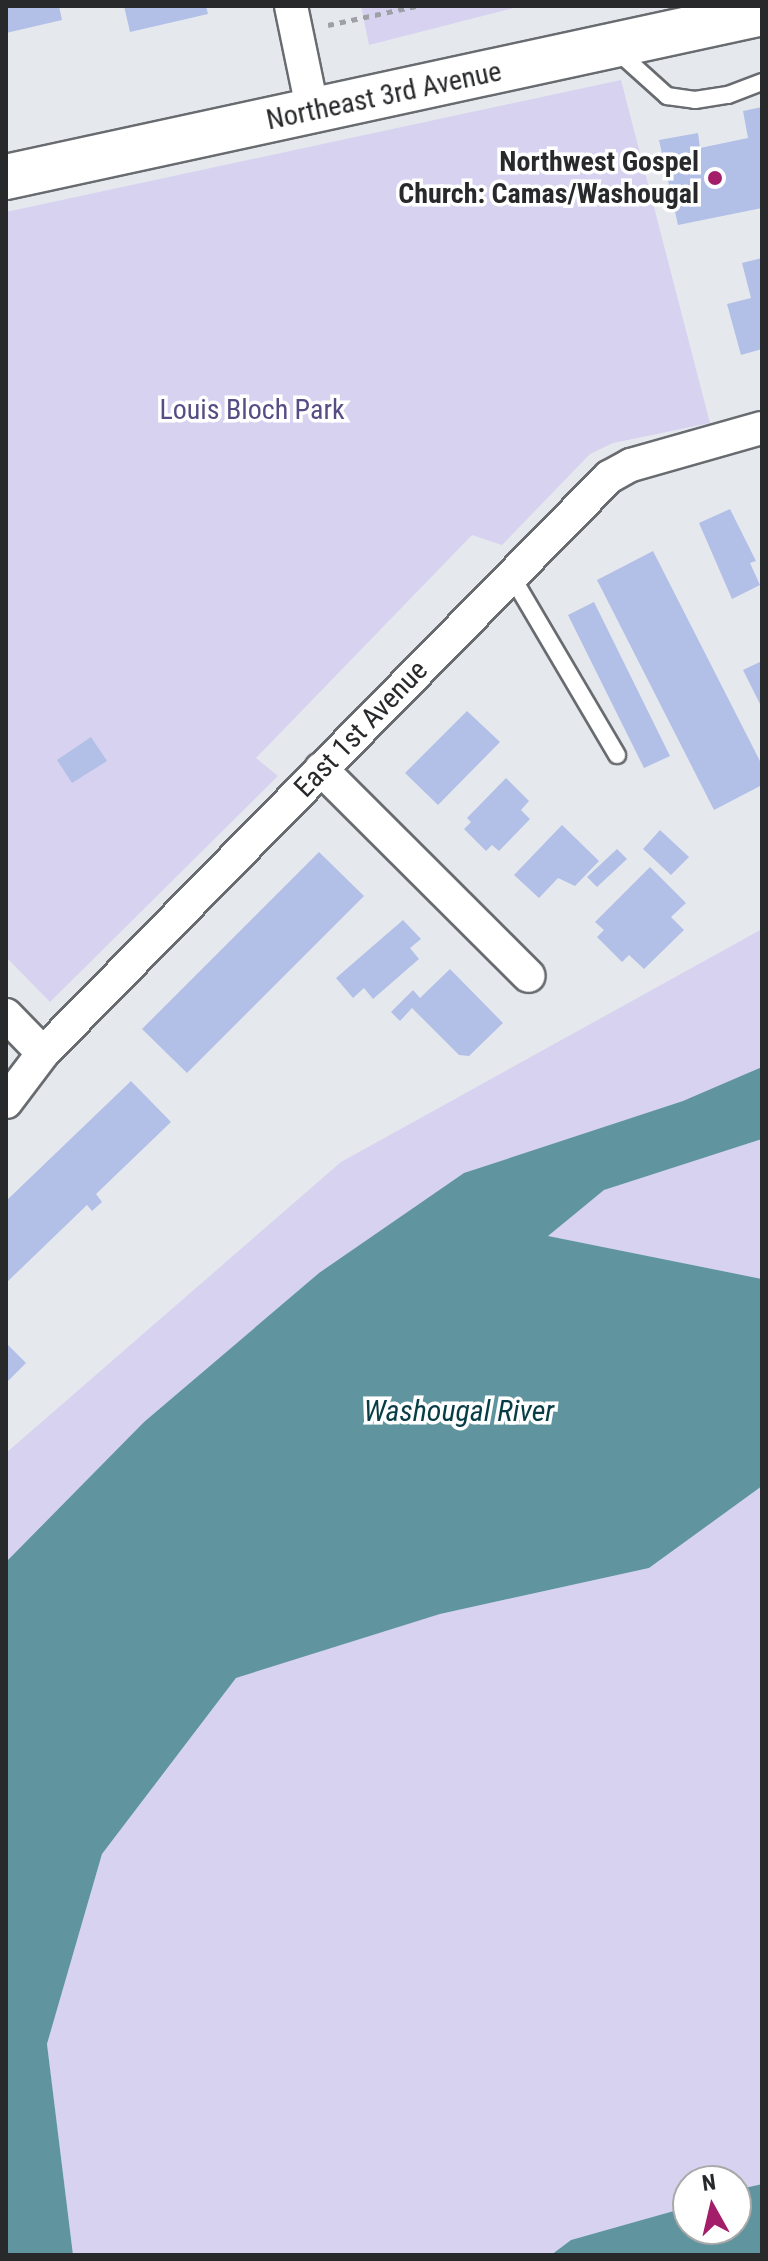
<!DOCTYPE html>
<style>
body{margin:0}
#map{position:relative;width:768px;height:2261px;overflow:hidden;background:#e5e9ee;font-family:"Roboto Condensed",sans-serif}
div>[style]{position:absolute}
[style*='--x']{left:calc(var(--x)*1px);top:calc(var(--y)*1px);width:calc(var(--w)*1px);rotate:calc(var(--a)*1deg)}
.green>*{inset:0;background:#d6d2f0}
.water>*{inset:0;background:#60959f}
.building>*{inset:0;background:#b2bfe7}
.path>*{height:5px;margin-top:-2.5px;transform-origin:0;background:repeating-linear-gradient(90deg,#9da0a4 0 6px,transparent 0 12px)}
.roads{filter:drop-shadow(2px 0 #686c70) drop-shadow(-2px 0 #686c70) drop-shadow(0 2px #686c70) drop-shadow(0 -2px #686c70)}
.lane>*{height:16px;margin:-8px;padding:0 8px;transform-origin:8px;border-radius:8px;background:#fff}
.street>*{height:32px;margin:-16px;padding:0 16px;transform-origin:16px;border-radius:16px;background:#fff}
.primary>*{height:44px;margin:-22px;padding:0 22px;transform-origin:22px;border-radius:22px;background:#fff}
.dots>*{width:22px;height:22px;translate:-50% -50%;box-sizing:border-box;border:4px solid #fff;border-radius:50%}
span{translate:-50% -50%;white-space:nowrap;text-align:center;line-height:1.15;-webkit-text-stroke:7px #fff;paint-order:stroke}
.street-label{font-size:28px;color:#28292b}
.poi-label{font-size:28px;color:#28292b;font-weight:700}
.right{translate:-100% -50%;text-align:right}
.park-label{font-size:28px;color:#574d84}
.water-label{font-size:30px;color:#083d45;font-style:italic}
.frame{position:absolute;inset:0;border:8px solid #28292b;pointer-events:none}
.north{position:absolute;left:672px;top:2165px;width:80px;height:80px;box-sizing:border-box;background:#fff;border:2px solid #a9a9aa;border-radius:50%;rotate:352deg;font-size:22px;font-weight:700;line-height:32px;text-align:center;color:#28292b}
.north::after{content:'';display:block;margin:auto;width:28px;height:36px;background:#a41d69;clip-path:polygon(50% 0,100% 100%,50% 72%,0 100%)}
</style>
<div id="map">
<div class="green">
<i style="clip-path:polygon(361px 6px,522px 6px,369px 45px)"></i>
<i style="clip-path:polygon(621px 80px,710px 423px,613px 443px,590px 454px,502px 545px,472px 535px,256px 758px,278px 776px,50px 1002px,6px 957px,6px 212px)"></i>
<i style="clip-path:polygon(762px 929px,762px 1067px,319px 1273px,144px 1422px,6px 1562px,6px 1453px,341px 1162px)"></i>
<i style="clip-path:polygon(762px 1139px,762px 1279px,547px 1236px,604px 1190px)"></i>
<i style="clip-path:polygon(762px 1486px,762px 2184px,736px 2190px,736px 2181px,688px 2181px,688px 2207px,571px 2240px,551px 2255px,73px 2255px,47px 2044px,102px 1854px,236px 1678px,440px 1614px,649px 1568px)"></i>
</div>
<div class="water">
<i style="clip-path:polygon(762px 1067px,762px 1139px,604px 1190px,548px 1236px,762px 1279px,762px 1486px,649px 1568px,440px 1614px,236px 1678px,102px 1854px,47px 2044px,73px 2255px,6px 2255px,6px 1562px,144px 1422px,319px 1273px,464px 1173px,683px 1101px)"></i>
<i style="clip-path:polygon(762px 2184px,762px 2255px,551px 2255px,571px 2240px,688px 2207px,688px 2229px,736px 2229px,736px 2190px)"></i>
</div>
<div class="building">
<i style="clip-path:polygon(6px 6px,59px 6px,62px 20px,6px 33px)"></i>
<i style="clip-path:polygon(124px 6px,206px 6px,208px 14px,130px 32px)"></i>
<i style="clip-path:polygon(762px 107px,762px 208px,678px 225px,659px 140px,698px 133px,700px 148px,748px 138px,743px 111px)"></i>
<i style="clip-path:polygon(762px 258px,762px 349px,741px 355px,727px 304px,751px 298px,742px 263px)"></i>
<i style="clip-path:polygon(730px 509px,756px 561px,750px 563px,760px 585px,732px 599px,699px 523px)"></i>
<i style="clip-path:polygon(653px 551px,762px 765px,762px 785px,714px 810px,597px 580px)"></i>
<i style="clip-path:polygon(594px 602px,670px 756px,644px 768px,568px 615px)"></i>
<i style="clip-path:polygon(762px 661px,762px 708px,743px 670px)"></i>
<i style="clip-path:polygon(467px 711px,500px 742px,438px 805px,405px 773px)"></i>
<i style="clip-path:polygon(91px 737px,107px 761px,72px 783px,57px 760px)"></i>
<i style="clip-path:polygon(506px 778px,529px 801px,521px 810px,530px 819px,499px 851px,492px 845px,486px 851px,464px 829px,471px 822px,467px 818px)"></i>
<i style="clip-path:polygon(562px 825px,599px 861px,575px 886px,558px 878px,539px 898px,514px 875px)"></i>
<i style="clip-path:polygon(660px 830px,689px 857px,671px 875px,643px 849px)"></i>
<i style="clip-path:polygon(617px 849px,627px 859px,597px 887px,587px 877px)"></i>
<i style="clip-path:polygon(319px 852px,364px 896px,187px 1073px,142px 1029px)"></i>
<i style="clip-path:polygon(650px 867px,686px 903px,671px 917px,684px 930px,644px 969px,629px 955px,622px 962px,597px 937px,604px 930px,595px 922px)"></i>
<i style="clip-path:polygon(403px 920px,421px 939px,410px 948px,419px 959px,373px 999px,364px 988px,353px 998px,336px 978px)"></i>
<i style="clip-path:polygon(450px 969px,503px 1023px,469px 1056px,459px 1055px,412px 1008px,400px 1021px,391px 1012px,413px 990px,420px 998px)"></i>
<i style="clip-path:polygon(131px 1081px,171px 1122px,96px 1194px,102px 1202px,92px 1211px,87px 1205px,6px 1283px,6px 1201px)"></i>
<i style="clip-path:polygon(6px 1343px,26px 1363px,6px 1383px)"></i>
</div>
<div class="path">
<i style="--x:328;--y:25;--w:91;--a:-12.1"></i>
</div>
<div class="roads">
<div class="lane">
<i style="--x:616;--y:50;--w:69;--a:42"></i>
<i style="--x:667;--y:96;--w:28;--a:8"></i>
<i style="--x:695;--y:100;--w:33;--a:-9"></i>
<i style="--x:728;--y:95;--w:36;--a:-21"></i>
<i style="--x:511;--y:575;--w:209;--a:59.5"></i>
</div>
<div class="street">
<i style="--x:291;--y:6;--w:108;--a:78.3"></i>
<i style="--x:321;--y:769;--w:293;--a:44.9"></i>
<i style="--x:6;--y:1015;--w:53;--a:45.8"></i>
<i style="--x:6;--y:1102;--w:61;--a:-52.9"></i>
<i style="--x:43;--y:1053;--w:808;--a:-45.5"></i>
<i style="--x:609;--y:477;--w:25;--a:-29"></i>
<i style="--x:631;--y:465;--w:136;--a:-15.8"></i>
</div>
<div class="primary">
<i style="--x:6;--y:177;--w:774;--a:-12.24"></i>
</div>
</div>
<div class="dots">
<i style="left:715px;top:178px;background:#a41d69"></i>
</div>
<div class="street-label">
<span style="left:384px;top:96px;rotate:-12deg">Northeast 3rd Avenue</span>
<span style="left:361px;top:729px;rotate:-46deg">East 1st Avenue</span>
</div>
<div class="poi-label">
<span class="right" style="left:699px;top:178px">Northwest Gospel<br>Church: Camas/Washougal</span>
</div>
<div class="park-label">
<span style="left:252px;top:410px">Louis Bloch Park</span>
</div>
<div class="water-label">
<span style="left:459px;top:1411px">Washougal River</span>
</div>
<div class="frame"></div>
<div class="north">N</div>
</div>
